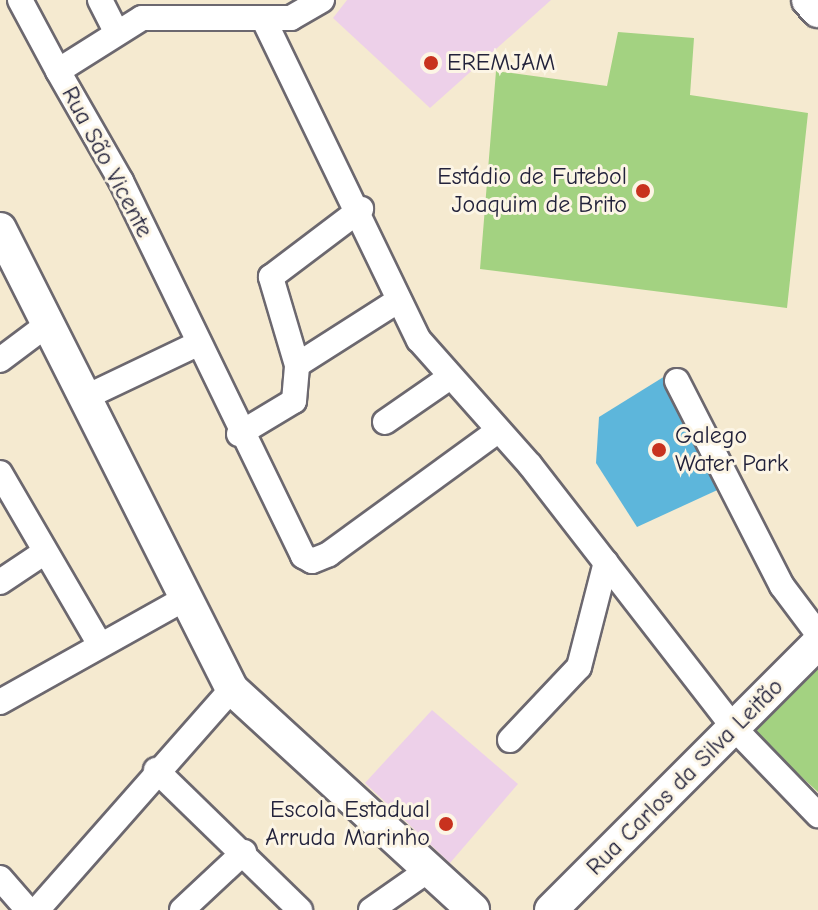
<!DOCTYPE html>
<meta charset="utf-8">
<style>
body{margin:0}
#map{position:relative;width:818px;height:910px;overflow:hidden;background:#f5ead0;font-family:"Comic Neue",sans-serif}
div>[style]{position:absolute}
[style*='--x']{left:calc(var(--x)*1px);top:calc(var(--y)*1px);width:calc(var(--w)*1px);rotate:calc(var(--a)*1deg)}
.built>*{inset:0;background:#edd0e9}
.green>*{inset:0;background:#a3d281}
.water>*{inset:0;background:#5db6db}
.roads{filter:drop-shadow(2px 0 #6c686f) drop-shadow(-2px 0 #6c686f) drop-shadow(0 2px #6c686f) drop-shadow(0 -2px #6c686f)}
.minor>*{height:24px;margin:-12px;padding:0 12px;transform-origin:12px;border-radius:12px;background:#fff}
.major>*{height:32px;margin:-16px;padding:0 16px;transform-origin:16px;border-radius:16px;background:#fff}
.dots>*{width:22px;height:22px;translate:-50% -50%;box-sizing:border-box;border:4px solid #fcf5e5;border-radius:50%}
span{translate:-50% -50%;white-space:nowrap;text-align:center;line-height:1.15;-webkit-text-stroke:6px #fcf5e5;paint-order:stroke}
.poi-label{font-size:24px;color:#22223b}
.left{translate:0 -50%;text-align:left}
.right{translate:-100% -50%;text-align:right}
.street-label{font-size:24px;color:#22223b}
</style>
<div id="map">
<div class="built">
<i style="clip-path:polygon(347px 0,551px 0,430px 108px,333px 18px)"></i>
<i style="clip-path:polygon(432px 710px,518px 784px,450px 863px,365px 783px)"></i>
</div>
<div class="green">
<i style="clip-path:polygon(618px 32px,694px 38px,690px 95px,808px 113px,787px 308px,480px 269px,496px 71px,607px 86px)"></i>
<i style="clip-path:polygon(818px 657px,818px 792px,748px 728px)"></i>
</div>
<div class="water">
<i style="clip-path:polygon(678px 368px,737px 481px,637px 527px,596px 463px,599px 417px)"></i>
</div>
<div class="roads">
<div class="minor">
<i style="--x:20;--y:0;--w:81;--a:61.8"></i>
<i style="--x:100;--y:0;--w:35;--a:63"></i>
<i style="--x:322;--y:0;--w:36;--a:150"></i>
<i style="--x:291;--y:18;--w:149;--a:180"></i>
<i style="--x:142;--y:18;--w:99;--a:147.8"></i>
<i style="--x:58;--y:71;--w:127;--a:60.2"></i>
<i style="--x:121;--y:181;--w:417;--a:64.1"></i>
<i style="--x:303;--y:556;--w:10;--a:29"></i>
<i style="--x:312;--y:561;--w:18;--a:-22"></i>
<i style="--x:329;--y:554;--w:205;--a:-36.1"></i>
<i style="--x:263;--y:18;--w:358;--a:64.2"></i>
<i style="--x:419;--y:340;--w:167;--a:48.4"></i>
<i style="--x:530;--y:465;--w:334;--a:52.2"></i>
<i style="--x:735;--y:729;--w:120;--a:46"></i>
<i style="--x:0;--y:360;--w:60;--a:-36.9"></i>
<i style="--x:297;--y:365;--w:92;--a:-106.5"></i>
<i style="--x:271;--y:277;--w:113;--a:-37.1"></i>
<i style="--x:677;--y:381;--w:230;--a:62.9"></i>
<i style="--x:782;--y:586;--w:60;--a:53.1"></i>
<i style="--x:86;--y:397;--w:123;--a:-25.5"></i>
<i style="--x:385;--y:422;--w:75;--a:-34.7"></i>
<i style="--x:239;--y:434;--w:64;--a:-31"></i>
<i style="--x:294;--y:401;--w:36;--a:-85"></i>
<i style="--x:297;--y:365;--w:117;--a:-32.5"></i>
<i style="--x:0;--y:473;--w:197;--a:59.8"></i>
<i style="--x:0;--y:582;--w:54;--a:-33.7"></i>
<i style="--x:0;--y:702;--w:213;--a:-29.2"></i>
<i style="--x:510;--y:740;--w:100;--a:-46.6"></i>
<i style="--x:579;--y:667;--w:108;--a:-75.6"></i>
<i style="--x:156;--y:770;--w:201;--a:44.2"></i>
<i style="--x:0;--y:878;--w:43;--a:48.8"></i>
<i style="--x:37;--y:910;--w:295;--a:-48.6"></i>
<i style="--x:182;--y:910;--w:85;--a:-43.1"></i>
<i style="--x:371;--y:910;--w:68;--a:-34.9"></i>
</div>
<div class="major">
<i style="--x:808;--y:0;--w:15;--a:48"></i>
<i style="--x:0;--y:229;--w:515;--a:63.24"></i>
<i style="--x:232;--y:689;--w:327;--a:42.5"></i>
<i style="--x:551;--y:910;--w:378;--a:-45"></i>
</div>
</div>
<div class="dots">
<i style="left:431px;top:63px;background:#c8321e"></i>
<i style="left:643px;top:191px;background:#c8321e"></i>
<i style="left:659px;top:450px;background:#c8321e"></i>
<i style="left:446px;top:824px;background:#c8321e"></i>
</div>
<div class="poi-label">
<span class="left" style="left:447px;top:63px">EREMJAM</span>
<span class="right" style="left:627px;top:191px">Estádio de Futebol<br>Joaquim de Brito</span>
<span class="left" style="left:675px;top:450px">Galego<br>Water Park</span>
<span class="right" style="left:430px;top:824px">Escola Estadual<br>Arruda Marinho</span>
</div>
<div class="street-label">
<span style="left:107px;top:162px;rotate:62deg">Rua São Vicente</span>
<span style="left:685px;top:777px;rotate:-45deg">Rua Carlos da Silva Leitão</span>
</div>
</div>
